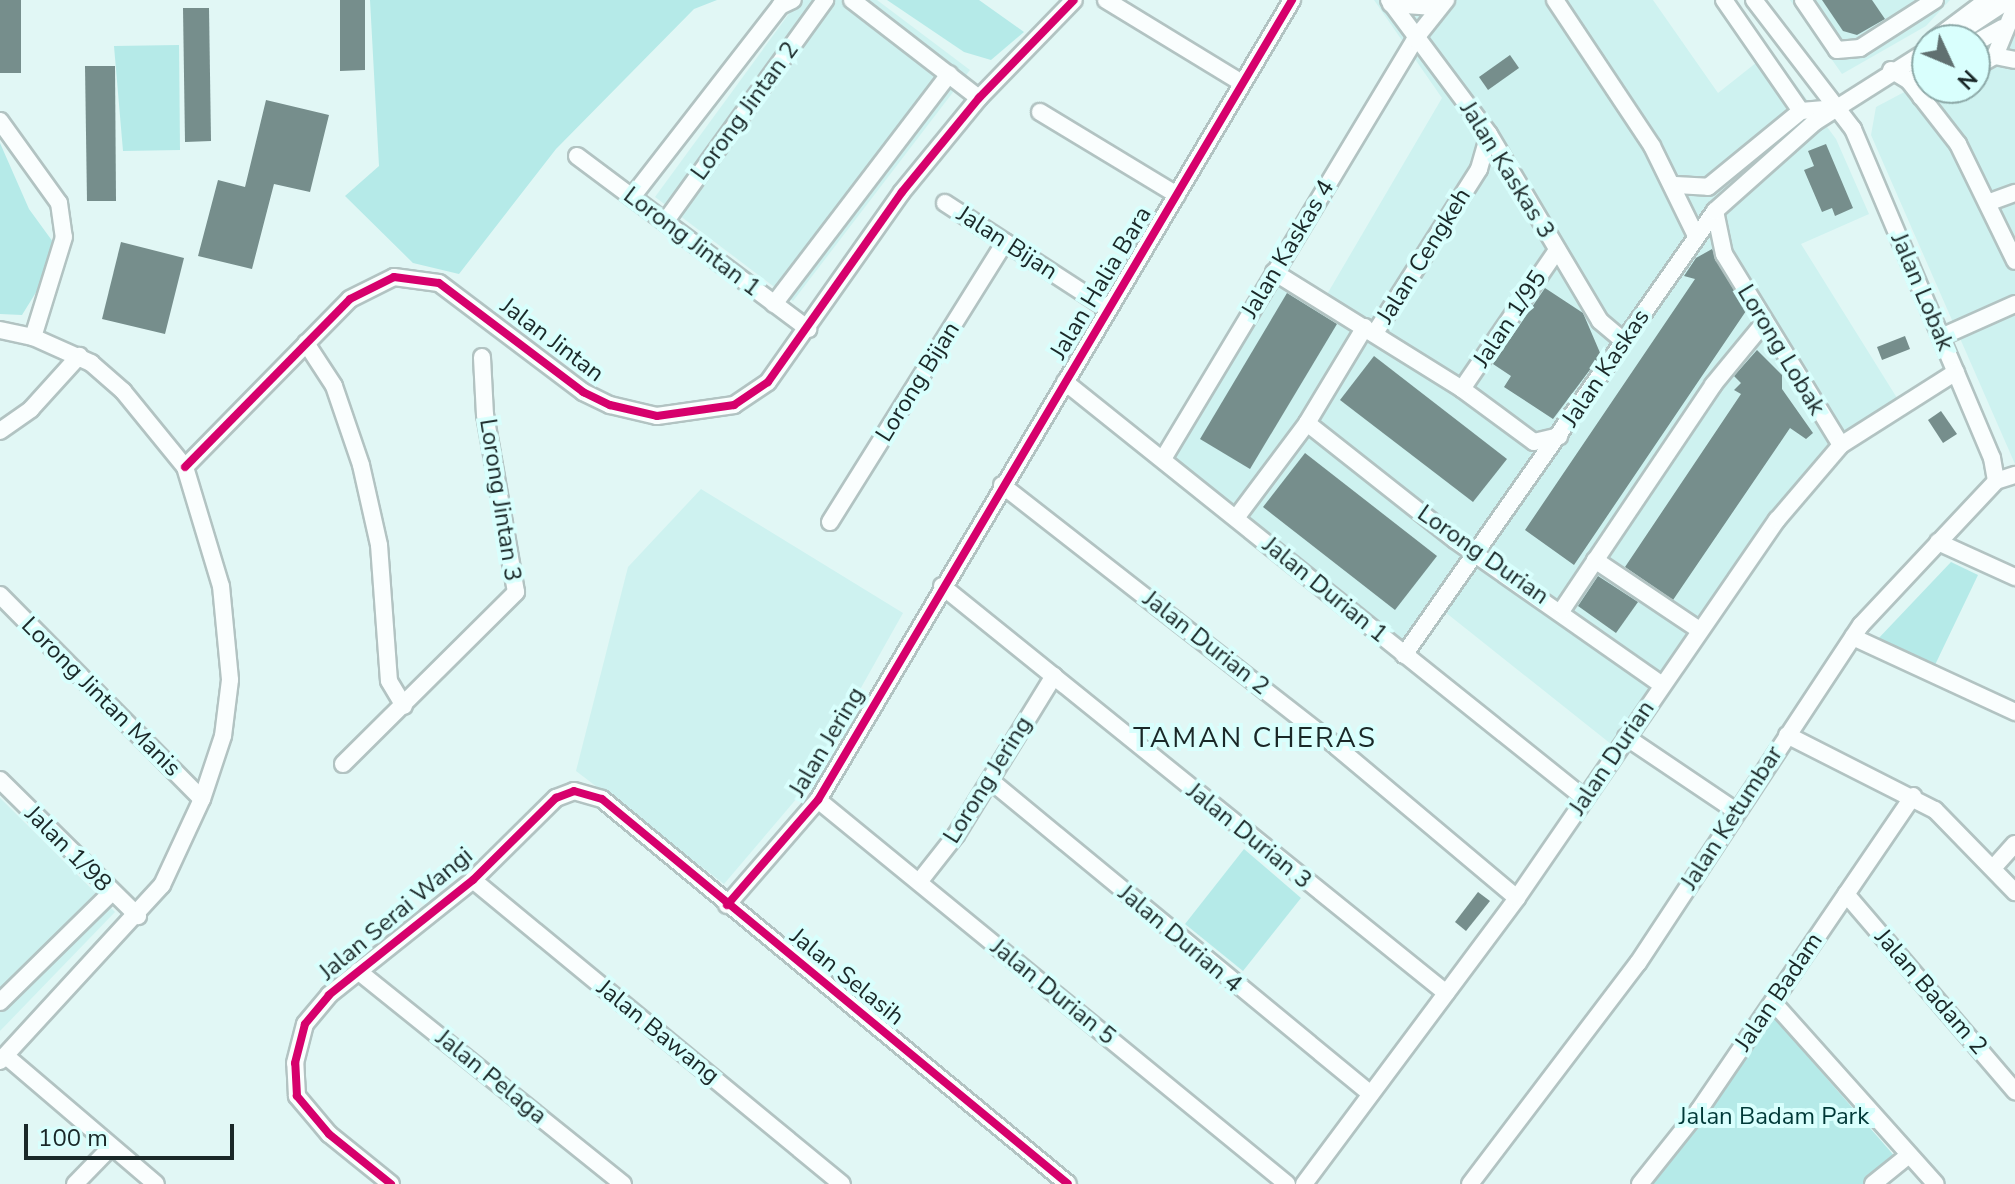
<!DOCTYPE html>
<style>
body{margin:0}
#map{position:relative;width:2015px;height:1184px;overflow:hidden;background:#e1f7f5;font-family:"Nunito Sans",sans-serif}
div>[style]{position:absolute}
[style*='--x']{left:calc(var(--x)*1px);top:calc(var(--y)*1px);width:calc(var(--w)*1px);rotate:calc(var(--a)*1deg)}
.built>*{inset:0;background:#cef2f0}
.green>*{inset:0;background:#b5eae8}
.building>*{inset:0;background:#768e8c}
.roads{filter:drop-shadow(2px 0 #b2c3c2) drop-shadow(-2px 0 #b2c3c2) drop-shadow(0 2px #b2c3c2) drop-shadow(0 -2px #b2c3c2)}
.minor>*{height:16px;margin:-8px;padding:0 8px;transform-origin:8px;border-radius:8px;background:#fafefe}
.cycleway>*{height:8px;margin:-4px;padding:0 4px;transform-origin:4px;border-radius:4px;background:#d6006c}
span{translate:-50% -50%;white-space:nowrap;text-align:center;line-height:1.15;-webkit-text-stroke:8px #d9fffd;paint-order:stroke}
.street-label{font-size:24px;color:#1a2828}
.park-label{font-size:24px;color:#003938}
.quarter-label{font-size:28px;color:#1a2828;letter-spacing:2px}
.north{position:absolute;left:1911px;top:24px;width:80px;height:80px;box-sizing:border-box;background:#d9fffd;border:2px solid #8da9a8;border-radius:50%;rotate:134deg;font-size:22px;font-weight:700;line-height:32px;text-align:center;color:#1a2828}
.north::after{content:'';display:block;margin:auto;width:28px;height:36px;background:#607070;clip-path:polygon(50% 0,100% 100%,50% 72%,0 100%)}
.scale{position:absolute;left:24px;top:1124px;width:210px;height:36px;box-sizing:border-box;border:4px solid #1a2828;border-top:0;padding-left:10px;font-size:24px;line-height:28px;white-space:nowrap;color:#1a2828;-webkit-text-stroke:6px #d9fffd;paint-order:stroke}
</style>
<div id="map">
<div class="built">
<i style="clip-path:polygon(799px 0,877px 0,970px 70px,793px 301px,655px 197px)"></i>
<i style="clip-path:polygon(1374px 0,1653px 0,1718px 93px,1771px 51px,1836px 139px,1869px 214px,1801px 244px,1902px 406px,1845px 449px,1754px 557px,1621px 752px,1435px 604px,1403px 647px,1171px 454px,1282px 272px,1326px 296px,1442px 98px)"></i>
<i style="clip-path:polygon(1790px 0,1950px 0,1926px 26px,1842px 74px)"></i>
<i style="clip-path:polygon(2015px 23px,2015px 464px,1871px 135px,1876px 107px,1927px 80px,1927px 88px,1975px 88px,1975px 54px,2005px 37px)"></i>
<i style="clip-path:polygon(701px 489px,903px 613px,803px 791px,724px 884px,576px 771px,628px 567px)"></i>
<i style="clip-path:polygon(0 798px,115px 912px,0 1031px)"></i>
</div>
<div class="green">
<i style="clip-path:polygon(370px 0,717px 0,694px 9px,556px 149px,459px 274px,413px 263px,345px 196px,379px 166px)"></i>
<i style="clip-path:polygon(887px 0,979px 0,1024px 32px,991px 60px,964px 52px)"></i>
<i style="clip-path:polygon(179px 45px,180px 150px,123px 151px,114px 46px)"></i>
<i style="clip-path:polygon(0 143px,29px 209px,53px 242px,43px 281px,22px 315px,0 314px)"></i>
<i style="clip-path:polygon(1951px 562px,1978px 575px,1934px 667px,1876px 641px)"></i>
<i style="clip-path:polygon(1244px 849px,1301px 898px,1243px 971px,1185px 924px)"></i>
<i style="clip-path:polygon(1770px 1013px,1897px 1159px,1868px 1184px,1640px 1184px)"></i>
</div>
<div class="building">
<i style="clip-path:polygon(0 0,21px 0,21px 73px,0 73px)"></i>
<i style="clip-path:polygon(340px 0,365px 0,365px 70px,340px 71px)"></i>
<i style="clip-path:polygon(1822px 0,1872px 0,1885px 19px,1857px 35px,1843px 31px)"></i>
<i style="clip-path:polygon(183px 8px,209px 8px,211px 141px,185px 142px)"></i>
<i style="clip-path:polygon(1510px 55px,1519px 68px,1488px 90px,1479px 77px)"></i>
<i style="clip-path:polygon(85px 66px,115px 66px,116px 201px,87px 201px)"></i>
<i style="clip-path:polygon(266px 100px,329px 115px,310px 192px,274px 184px,252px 269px,198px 256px,218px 180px,245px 187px)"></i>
<i style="clip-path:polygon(1826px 144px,1853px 208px,1835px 216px,1832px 208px,1822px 212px,1804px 170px,1814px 166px,1808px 151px)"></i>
<i style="clip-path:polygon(121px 242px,184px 258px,165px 334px,102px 319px)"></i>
<i style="clip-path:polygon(1712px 249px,1746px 311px,1574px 565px,1525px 530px,1695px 279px,1684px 276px,1696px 258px)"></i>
<i style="clip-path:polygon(1545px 288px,1583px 313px,1601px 355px,1553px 419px,1504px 387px,1511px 376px,1493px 364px)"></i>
<i style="clip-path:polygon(1287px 293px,1337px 324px,1250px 469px,1200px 439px)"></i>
<i style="clip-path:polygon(1905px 336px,1910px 349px,1882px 360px,1877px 347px)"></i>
<i style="clip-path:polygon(1757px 350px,1782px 375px,1782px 389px,1813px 433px,1806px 439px,1790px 428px,1673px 600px,1625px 567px,1741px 394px,1734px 390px,1741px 383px,1734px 376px)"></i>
<i style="clip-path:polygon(1374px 356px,1507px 459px,1473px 502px,1340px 400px)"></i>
<i style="clip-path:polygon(1941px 411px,1957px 434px,1943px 443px,1928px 420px)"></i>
<i style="clip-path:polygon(1305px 453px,1437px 556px,1395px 610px,1263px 507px)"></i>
<i style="clip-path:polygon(1598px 576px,1638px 602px,1616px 633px,1578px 606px)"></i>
<i style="clip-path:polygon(1478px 892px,1490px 901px,1466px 931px,1455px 922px)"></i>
</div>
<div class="roads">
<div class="minor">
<i style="--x:852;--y:0;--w:160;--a:37.7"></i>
<i style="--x:1106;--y:0;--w:159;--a:31.4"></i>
<i style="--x:1389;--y:0;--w:167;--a:53.3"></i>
<i style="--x:1489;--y:134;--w:217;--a:59.3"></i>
<i style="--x:1600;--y:321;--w:30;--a:40"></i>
<i style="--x:1555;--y:0;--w:175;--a:56.4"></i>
<i style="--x:1652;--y:146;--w:100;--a:63.9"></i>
<i style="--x:1724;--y:0;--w:135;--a:55.3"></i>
<i style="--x:1754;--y:0;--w:163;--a:52.5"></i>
<i style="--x:1853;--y:129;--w:357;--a:67.1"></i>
<i style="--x:1992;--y:458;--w:23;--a:80"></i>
<i style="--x:1803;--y:0;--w:60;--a:55.8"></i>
<i style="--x:1837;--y:50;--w:23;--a:-5"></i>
<i style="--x:1860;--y:48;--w:89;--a:-32.6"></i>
<i style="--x:1391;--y:4;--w:43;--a:4"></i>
<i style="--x:1934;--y:40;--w:66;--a:-37"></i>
<i style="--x:1948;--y:40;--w:73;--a:-33.3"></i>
<i style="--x:1975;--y:43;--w:31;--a:-29"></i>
<i style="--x:1995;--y:56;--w:53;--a:-67.8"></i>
<i style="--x:1975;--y:67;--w:23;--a:-29"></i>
<i style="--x:1995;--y:56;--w:20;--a:11"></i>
<i style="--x:1891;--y:70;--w:21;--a:31"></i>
<i style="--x:1909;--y:81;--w:80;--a:52.1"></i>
<i style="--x:1958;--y:144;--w:130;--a:64"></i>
<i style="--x:1909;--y:81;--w:21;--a:-29"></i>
<i style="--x:1921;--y:97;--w:18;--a:-29"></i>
<i style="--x:1040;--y:112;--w:160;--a:31.2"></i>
<i style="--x:0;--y:121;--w:101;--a:54.3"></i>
<i style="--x:59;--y:203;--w:34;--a:82"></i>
<i style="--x:64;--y:237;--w:105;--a:107.2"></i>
<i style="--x:577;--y:156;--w:289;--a:36.8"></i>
<i style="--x:1675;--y:185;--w:33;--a:3"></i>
<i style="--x:1708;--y:187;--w:120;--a:-39.3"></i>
<i style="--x:1801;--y:111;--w:33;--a:-5"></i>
<i style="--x:632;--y:197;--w:242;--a:-52.2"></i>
<i style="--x:780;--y:6;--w:14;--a:-25"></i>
<i style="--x:1990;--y:202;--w:27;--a:-20"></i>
<i style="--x:945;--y:203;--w:194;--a:33"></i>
<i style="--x:1715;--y:211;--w:44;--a:78.2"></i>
<i style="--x:1724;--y:254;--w:224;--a:58.5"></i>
<i style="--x:665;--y:222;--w:274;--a:-54.2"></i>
<i style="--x:1274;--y:272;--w:221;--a:31.9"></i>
<i style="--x:1462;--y:389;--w:89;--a:36.4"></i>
<i style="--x:1534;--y:442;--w:26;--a:-13"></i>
<i style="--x:774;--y:304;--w:289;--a:-52.7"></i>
<i style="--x:0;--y:330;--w:34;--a:12"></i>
<i style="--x:33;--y:337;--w:64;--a:24.1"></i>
<i style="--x:91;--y:363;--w:43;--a:41.2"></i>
<i style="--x:123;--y:391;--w:98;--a:50.8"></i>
<i style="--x:185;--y:467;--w:124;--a:73.2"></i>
<i style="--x:221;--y:586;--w:94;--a:84.5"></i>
<i style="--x:230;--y:680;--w:56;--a:97.1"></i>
<i style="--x:223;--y:736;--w:66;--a:108.4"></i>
<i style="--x:202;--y:799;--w:95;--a:114.9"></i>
<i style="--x:162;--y:885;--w:239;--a:132.6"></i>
<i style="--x:1375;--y:333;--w:194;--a:-57.6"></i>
<i style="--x:1479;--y:169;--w:36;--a:-74"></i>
<i style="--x:1941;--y:337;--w:81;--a:-24"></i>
<i style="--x:306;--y:343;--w:51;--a:56.9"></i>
<i style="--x:334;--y:386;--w:83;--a:71.1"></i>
<i style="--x:361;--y:465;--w:82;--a:77.3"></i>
<i style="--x:379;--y:545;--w:136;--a:85.8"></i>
<i style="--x:389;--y:681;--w:29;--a:59"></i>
<i style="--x:1065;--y:382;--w:665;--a:38.71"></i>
<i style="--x:1462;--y:389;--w:168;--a:-55.6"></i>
<i style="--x:1307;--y:423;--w:189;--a:38.3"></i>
<i style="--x:1455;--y:540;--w:253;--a:35"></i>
<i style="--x:0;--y:431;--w:38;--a:-35"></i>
<i style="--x:31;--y:409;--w:72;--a:-47.8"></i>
<i style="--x:1163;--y:459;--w:490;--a:-59"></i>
<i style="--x:1415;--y:39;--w:50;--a:-51.5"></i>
<i style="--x:185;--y:467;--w:235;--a:-45.5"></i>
<i style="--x:350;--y:299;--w:49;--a:-26.6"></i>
<i style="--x:394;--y:277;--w:45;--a:7.6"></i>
<i style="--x:439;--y:283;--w:181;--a:37.1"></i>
<i style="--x:583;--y:392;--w:30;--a:26"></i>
<i style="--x:610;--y:405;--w:48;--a:13.2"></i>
<i style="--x:657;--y:416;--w:78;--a:-8.1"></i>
<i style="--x:734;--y:405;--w:41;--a:-34.1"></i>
<i style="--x:768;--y:382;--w:232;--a:-54.8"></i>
<i style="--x:902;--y:192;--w:122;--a:-50.7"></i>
<i style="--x:979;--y:98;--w:136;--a:-45.9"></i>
<i style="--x:1002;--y:485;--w:425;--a:38"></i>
<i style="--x:1337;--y:747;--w:235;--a:40"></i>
<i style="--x:1236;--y:518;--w:119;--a:-53.2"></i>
<i style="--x:1307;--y:423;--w:112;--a:-58.9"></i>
<i style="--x:830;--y:522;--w:330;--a:-58"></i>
<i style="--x:1938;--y:542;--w:85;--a:24.4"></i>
<i style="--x:1595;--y:560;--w:125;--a:33.9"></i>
<i style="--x:942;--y:586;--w:648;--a:38.92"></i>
<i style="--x:0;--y:595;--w:287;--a:45.3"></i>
<i style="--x:1562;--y:610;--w:271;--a:-56.1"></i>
<i style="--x:1713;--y:385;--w:80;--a:-50.6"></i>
<i style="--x:1853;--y:637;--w:179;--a:24.8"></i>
<i style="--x:1404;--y:655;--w:542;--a:-54.99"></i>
<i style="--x:1715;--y:211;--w:134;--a:-41.7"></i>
<i style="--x:1815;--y:122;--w:133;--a:-32.4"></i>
<i style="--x:1787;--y:735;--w:166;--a:26.9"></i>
<i style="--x:1935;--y:810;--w:115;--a:45.7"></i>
<i style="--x:1626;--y:737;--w:134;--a:34"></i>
<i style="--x:343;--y:764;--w:244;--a:-44.8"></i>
<i style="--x:516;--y:592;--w:180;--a:-99.9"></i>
<i style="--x:485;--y:415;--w:58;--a:-93"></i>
<i style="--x:0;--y:780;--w:194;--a:44.6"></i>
<i style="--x:991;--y:781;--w:492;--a:39.5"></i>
<i style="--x:818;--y:800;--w:606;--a:39.31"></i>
<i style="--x:1994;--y:867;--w:31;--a:-48"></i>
<i style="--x:473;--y:880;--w:478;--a:39.5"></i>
<i style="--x:919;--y:882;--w:60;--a:-51.8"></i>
<i style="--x:956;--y:835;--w:187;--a:-58.4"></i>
<i style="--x:1846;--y:894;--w:260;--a:49.4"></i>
<i style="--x:727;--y:905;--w:139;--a:-49.1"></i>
<i style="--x:818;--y:800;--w:930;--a:-59.35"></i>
<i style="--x:358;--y:971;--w:340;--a:38.8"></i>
<i style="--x:0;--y:1002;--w:157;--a:-44.5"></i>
<i style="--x:1773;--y:1002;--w:244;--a:48.2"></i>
<i style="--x:6;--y:1056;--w:197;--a:40.5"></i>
<i style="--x:75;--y:1184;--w:52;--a:-45.8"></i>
<i style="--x:391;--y:1184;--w:80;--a:-141.1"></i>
<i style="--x:329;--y:1134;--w:50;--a:-130.1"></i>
<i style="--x:297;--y:1096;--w:33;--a:-93"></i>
<i style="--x:295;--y:1063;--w:40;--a:-75.6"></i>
<i style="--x:305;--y:1024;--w:38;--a:-50"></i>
<i style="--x:329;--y:995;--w:184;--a:-38.6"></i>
<i style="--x:473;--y:880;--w:117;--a:-44.7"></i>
<i style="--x:556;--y:798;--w:19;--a:-21"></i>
<i style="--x:574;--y:791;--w:29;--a:16"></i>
<i style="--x:602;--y:799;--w:604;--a:39.56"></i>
<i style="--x:1304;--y:1184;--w:357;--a:-53.3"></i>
<i style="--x:1517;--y:898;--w:459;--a:-55.5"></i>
<i style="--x:1777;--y:520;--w:99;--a:-49.5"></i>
<i style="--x:1841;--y:445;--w:136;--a:-32.4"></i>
<i style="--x:1470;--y:1184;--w:278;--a:-52.8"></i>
<i style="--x:1638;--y:963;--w:405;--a:-56.6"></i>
<i style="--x:1861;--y:625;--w:197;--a:-46.8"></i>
<i style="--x:1996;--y:481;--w:20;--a:-18"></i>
<i style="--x:1640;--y:1184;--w:95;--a:-51.4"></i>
<i style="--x:1699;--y:1110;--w:380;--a:-55.7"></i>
<i style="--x:1873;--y:1184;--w:46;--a:-38.9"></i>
</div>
</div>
<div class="cycleway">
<i style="--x:185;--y:467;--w:235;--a:-45.5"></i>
<i style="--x:350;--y:299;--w:49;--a:-26.6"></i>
<i style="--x:394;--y:277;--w:45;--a:7.6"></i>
<i style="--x:439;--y:283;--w:181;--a:37.1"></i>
<i style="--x:583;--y:392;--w:30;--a:26"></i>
<i style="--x:610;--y:405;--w:48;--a:13.2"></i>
<i style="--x:657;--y:416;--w:78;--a:-8.1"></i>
<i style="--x:734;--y:405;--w:41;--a:-34.1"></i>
<i style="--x:768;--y:382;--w:232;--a:-54.8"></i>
<i style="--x:902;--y:192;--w:122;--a:-50.7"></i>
<i style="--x:979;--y:98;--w:136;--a:-45.9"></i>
<i style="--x:727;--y:905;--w:139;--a:-49.1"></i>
<i style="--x:818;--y:800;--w:930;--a:-59.35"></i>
<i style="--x:391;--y:1184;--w:80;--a:-141.1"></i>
<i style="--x:329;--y:1134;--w:50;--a:-130.1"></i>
<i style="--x:297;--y:1096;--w:33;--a:-93"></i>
<i style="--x:295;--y:1063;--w:40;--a:-75.6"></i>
<i style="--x:305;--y:1024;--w:38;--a:-50"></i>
<i style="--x:329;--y:995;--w:184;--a:-38.6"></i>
<i style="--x:473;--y:880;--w:117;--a:-44.7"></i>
<i style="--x:556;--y:798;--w:19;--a:-21"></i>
<i style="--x:574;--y:791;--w:29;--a:16"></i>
<i style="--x:602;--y:799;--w:604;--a:39.56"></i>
</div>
<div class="street-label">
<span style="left:745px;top:111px;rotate:-54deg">Lorong Jintan 2</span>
<span style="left:1507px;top:170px;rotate:58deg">Jalan Kaskas 3</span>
<span style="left:692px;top:242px;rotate:37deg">Lorong Jintan 1</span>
<span style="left:1007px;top:243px;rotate:33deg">Jalan Bijan</span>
<span style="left:1288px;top:249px;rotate:-59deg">Jalan Kaskas 4</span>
<span style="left:1424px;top:256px;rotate:-58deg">Jalan Cengkeh</span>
<span style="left:1101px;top:283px;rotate:-59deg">Jalan Halia Bara</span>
<span style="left:1922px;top:292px;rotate:67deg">Jalan Lobak</span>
<span style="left:1510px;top:319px;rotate:-56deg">Jalan 1/95</span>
<span style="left:552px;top:340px;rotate:37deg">Jalan Jintan</span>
<span style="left:1781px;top:350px;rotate:59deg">Lorong Lobak</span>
<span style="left:1606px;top:368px;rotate:-56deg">Jalan Kaskas</span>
<span style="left:918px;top:382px;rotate:-58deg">Lorong Bijan</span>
<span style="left:500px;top:500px;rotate:81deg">Lorong Jintan 3</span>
<span style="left:1483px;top:555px;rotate:35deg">Lorong Durian</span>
<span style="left:1325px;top:590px;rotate:39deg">Jalan Durian 1</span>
<span style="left:1206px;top:643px;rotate:38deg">Jalan Durian 2</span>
<span style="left:101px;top:697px;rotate:45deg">Lorong Jintan Manis</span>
<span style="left:827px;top:742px;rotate:-59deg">Jalan Jering</span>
<span style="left:1612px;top:758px;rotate:-56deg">Jalan Durian</span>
<span style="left:988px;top:780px;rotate:-58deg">Lorong Jering</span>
<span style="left:1732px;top:818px;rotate:-57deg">Jalan Ketumbar</span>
<span style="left:1249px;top:836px;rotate:39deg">Jalan Durian 3</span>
<span style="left:68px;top:849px;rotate:45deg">Jalan 1/98</span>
<span style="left:396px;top:914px;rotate:-40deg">Jalan Serai Wangi</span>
<span style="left:1180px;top:939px;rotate:40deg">Jalan Durian 4</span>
<span style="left:847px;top:977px;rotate:39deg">Jalan Selasih</span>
<span style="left:1053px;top:992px;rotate:39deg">Jalan Durian 5</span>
<span style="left:1779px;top:992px;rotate:-56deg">Jalan Badam</span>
<span style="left:1931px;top:992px;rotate:49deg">Jalan Badam 2</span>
<span style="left:658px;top:1032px;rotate:39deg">Jalan Bawang</span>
<span style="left:491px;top:1077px;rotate:39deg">Jalan Pelaga</span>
</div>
<div class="park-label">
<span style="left:1774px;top:1117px">Jalan Badam Park</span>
</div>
<div class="quarter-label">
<span style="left:1255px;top:738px">TAMAN CHERAS</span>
</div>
<div class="north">N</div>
<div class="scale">100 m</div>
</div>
